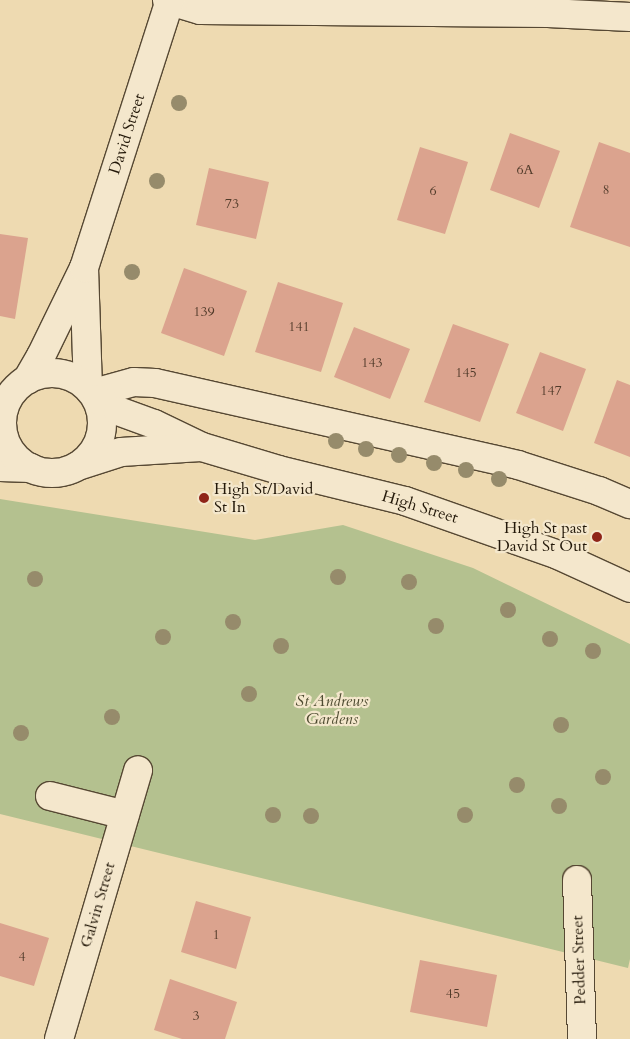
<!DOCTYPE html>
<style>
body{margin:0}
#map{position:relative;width:630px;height:1039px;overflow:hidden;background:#eedab1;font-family:Cardo,serif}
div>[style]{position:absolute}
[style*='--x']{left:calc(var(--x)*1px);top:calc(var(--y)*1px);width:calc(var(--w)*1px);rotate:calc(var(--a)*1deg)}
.green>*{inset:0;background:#b4c18f}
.building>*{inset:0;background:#dba38e}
.roads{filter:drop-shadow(1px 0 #564833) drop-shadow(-1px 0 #564833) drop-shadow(0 1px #564833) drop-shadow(0 -1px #564833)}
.minor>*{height:28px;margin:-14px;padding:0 14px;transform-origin:14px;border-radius:14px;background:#f4e7cc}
.tertiary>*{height:28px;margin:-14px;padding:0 14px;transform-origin:14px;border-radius:14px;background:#f4e7cc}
.secondary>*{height:28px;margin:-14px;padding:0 14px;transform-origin:14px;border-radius:14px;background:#f4e7cc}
.secondary>.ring{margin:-14px;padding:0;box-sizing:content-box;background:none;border:28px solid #f4e7cc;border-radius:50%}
.trees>*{width:16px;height:16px;margin:-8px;border-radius:50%;background:#968b6b}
.dots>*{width:14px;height:14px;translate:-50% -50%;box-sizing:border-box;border:2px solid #f4e7cc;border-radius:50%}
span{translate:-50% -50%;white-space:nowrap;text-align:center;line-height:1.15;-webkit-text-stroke:4.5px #f4e7cc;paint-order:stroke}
.number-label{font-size:14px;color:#513b2a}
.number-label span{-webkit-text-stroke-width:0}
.street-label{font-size:16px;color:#231809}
.poi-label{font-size:16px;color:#231809}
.left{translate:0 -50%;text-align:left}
.right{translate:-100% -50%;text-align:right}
.park-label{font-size:16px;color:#4e4b31;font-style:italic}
</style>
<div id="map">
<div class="green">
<i style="clip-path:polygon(0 499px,255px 540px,343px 525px,473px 568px,630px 644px,630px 959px,628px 968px,0 814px)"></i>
</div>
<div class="building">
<i style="clip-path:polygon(510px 133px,560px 151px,539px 208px,490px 190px)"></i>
<i style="clip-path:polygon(599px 142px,630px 153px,630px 247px,570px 227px)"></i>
<i style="clip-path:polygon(420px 147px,468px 162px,445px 234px,397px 220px)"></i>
<i style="clip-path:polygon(209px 168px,269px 182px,256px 239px,196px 225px)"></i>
<i style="clip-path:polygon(0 234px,28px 238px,15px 319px,0 316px)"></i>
<i style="clip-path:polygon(184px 268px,247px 291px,224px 356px,161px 333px)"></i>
<i style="clip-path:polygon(278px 282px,343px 303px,321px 372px,255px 352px)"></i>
<i style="clip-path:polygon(453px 324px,509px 344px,480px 422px,424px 402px)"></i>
<i style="clip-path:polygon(354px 327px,410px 349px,390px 399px,334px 377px)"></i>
<i style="clip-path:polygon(540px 352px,586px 369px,563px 431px,516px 413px)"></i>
<i style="clip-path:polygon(617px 380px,630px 385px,630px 457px,594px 443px)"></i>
<i style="clip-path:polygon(196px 901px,251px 917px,236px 969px,181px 952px)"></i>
<i style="clip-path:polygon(0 923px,49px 938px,34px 986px,0 976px)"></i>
<i style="clip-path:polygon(420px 960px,497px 975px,487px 1027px,410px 1012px)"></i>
<i style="clip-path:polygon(170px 979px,237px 1002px,225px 1039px,182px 1039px,154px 1030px)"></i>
</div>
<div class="roads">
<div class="minor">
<i style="--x:167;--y:0;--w:34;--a:17"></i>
<i style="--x:200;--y:10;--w:348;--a:0.5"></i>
<i style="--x:548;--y:13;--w:82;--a:2.8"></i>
<i style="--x:94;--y:393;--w:41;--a:-15.4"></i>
<i style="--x:134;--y:382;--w:21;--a:3"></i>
<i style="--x:155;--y:383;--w:372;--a:12.7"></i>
<i style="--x:518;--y:465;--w:85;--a:17.8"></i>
<i style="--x:599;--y:491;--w:34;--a:23"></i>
<i style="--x:0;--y:467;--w:31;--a:2"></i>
<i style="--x:50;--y:796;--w:77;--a:14.2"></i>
<i style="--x:577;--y:880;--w:159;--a:88.2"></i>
<i style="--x:59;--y:1039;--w:280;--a:-73.6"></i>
</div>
<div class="tertiary">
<i style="--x:84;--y:268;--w:120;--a:88.1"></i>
<i style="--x:27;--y:380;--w:28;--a:-60"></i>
<i style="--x:41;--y:356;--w:98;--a:-64"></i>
<i style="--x:84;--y:268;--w:281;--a:-72.2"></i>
</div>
<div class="secondary">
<i class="ring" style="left:2px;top:373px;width:72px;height:72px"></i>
<i style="--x:97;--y:399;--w:24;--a:30"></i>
<i style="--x:118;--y:411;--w:38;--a:20"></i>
<i style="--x:154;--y:424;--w:53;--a:25.6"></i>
<i style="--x:202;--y:447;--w:80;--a:16.6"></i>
<i style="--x:279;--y:470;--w:130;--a:13.8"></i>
<i style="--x:405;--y:501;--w:162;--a:19.4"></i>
<i style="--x:558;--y:555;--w:79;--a:24.6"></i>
<i style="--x:78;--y:466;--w:45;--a:-18"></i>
<i style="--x:121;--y:452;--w:80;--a:-3.6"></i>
</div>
</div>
<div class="trees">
<i style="left:179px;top:103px"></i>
<i style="left:157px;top:181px"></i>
<i style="left:132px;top:272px"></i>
<i style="left:336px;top:441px"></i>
<i style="left:366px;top:449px"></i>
<i style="left:399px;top:455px"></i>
<i style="left:434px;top:463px"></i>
<i style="left:466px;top:470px"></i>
<i style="left:499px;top:479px"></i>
<i style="left:338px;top:577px"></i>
<i style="left:35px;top:579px"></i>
<i style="left:409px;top:582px"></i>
<i style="left:508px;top:610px"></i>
<i style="left:233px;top:622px"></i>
<i style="left:436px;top:626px"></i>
<i style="left:163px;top:637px"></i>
<i style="left:550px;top:639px"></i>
<i style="left:281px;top:646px"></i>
<i style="left:593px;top:651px"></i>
<i style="left:249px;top:694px"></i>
<i style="left:112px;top:717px"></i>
<i style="left:561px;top:725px"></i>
<i style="left:21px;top:733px"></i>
<i style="left:603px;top:777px"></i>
<i style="left:517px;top:785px"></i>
<i style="left:559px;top:806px"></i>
<i style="left:273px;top:815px"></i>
<i style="left:465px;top:815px"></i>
<i style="left:311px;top:816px"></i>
</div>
<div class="dots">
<i style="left:204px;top:498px;background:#8f2418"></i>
<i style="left:597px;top:537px;background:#8f2418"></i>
</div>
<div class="number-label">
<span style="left:525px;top:170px">6A</span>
<span style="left:606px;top:190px">8</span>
<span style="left:433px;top:191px">6</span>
<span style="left:232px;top:204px">73</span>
<span style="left:204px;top:312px">139</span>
<span style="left:299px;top:327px">141</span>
<span style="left:372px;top:363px">143</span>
<span style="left:466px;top:373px">145</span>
<span style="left:551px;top:391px">147</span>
<span style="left:216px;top:935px">1</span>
<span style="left:22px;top:957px">4</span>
<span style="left:453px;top:994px">45</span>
<span style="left:196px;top:1016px">3</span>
</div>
<div class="street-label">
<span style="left:127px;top:134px;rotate:-72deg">David Street</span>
<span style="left:420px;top:507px;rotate:17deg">High Street</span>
<span style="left:98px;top:905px;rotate:-74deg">Galvin Street</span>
<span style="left:579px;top:960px;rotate:-92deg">Pedder Street</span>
</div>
<div class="poi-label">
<span class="left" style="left:214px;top:498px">High St/David<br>St In</span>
<span class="right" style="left:587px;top:537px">High St past<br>David St Out</span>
</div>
<div class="park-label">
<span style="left:332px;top:710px">St Andrews<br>Gardens</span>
</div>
</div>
